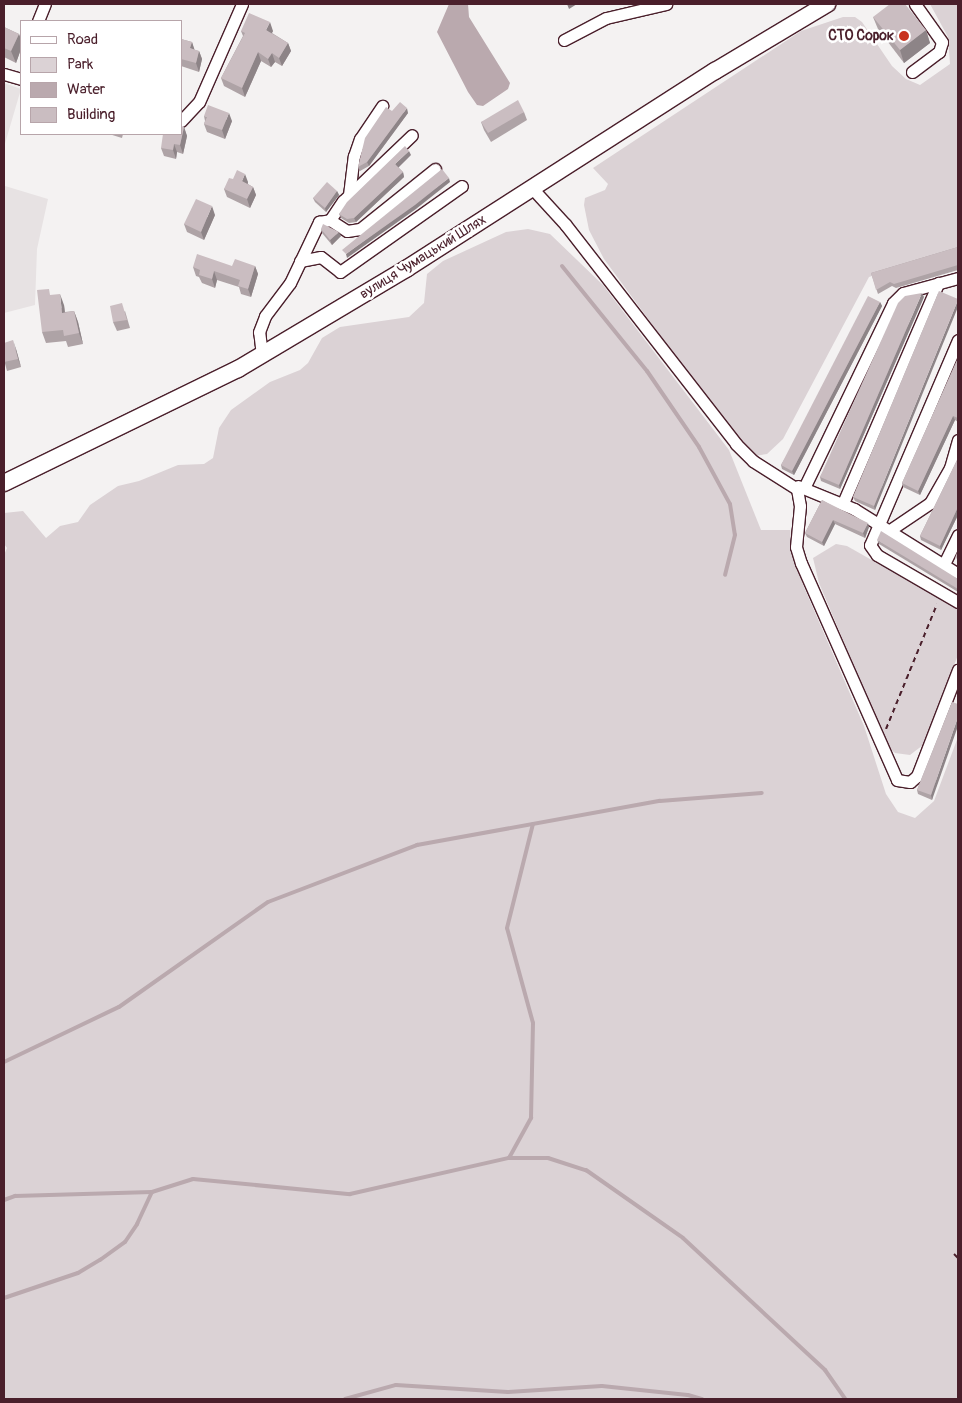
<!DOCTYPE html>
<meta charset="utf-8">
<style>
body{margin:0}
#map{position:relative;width:962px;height:1403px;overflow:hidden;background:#f4f2f2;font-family:Pangolin,sans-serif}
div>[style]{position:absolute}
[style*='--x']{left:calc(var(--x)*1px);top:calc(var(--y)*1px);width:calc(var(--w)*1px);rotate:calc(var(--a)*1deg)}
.built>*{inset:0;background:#e7e2e3}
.green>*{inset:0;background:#dbd2d5}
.water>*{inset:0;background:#baa9ae}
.stream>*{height:4px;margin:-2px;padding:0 2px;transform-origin:2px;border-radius:2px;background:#baa9ae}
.path>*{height:2px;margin-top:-1px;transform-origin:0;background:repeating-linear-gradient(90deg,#4a1f2b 0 5px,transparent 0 9px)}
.roads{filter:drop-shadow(1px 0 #4a1f2b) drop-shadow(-1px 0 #4a1f2b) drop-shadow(0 1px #4a1f2b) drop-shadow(0 -1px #4a1f2b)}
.minor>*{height:11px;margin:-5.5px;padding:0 5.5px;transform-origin:5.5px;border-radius:5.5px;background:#fff}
.highway>*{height:16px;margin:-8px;padding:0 8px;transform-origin:8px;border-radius:8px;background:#fff}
.wall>*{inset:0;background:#aea3a6}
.shaded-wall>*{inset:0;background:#8d8487}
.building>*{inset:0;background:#cabdc1}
.dots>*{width:14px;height:14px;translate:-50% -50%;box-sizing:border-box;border:2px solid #fff;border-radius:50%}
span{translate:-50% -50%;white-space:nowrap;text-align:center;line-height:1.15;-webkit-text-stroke:5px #fff;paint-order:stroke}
.poi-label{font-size:14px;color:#4a1f2b;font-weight:700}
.right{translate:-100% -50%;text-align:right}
.street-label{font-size:14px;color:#4a1f2b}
.frame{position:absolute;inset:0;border:5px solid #4a1f2b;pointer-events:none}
.legend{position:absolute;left:20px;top:20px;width:162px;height:115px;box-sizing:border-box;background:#fff;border:1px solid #b7a5aa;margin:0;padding:6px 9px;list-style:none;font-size:15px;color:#4a1f2b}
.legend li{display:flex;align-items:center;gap:10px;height:25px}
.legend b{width:25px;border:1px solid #b7a5aa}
</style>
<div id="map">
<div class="built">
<i style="clip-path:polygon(4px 83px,21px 89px,4px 147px)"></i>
<i style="clip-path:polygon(4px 183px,5px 186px,48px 199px,37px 249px,35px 305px,4px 313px)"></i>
</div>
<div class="green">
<i style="clip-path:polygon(930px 4px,958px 4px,958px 248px,869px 277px,783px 439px,767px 454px,755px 456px,738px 441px,604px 259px,589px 230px,584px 205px,585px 198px,605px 190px,608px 184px,593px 168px,801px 31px,843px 17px,855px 17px,862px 22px,892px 66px,906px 79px,920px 85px,950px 64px,948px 37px)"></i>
<i style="clip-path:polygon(528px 229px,550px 234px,603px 285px,729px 450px,761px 530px,790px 530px,793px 556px,804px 587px,864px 726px,886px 794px,898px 812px,915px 818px,934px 801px,958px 737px,958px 1399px,4px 1399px,4px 555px,7px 548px,4px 544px,4px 513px,23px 511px,46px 538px,60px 526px,78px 522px,90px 505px,118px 486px,139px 481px,178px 465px,204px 464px,213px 458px,219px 428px,231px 410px,270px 382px,300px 370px,308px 363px,322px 338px,340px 327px,409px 317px,424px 303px,427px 274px,443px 261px,506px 232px)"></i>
<i style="clip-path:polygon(836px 544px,847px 546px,958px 609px,958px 655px,923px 745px,910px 755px,895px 753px,888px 747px,819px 583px,813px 558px)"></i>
</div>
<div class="water">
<i style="clip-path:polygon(449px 4px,468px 4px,469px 17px,510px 83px,508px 89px,483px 106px,477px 105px,468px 92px,437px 32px)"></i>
</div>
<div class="stream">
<i style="--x:562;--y:266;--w:135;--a:51"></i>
<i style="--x:647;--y:371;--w:92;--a:55.6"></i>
<i style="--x:699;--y:447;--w:65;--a:61.5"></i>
<i style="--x:730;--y:504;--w:31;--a:81"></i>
<i style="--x:735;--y:535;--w:41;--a:104"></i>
<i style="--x:4;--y:1062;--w:127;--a:-25.6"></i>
<i style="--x:119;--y:1007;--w:182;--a:-35.2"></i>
<i style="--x:268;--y:902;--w:160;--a:-20.9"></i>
<i style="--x:417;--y:845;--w:247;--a:-10.3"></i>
<i style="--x:660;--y:801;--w:102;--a:-4.5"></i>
<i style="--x:509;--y:1158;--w:46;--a:-61.2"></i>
<i style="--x:531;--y:1118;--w:95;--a:-88.8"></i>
<i style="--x:533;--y:1023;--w:98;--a:-105.3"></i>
<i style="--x:507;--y:928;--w:107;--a:-76"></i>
<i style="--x:4;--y:1200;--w:12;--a:-20"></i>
<i style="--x:15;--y:1196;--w:137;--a:-1.7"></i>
<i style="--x:4;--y:1298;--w:78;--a:-18.7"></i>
<i style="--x:78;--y:1273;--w:26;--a:-31"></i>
<i style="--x:100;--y:1260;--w:31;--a:-36"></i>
<i style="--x:125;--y:1242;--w:22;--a:-56"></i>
<i style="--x:137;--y:1224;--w:35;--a:-65"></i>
<i style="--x:152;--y:1192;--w:43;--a:-17.6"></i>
<i style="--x:193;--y:1179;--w:158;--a:5.5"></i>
<i style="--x:350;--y:1194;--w:163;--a:-12.8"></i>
<i style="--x:509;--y:1158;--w:39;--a:0"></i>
<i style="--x:548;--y:1158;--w:40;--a:18"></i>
<i style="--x:586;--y:1170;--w:118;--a:35"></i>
<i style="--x:683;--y:1238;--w:194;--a:42.9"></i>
<i style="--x:825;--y:1370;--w:35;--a:55"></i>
<i style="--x:345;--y:1399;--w:53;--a:-15.4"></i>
<i style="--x:396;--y:1385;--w:112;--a:3.6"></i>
<i style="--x:508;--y:1392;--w:94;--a:-3.7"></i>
<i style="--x:602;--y:1386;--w:86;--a:6"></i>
<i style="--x:688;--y:1395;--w:15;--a:16"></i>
</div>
<div class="path">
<i style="--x:886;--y:729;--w:135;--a:-67.8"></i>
<i style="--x:954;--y:1254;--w:6;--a:45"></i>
</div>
<div class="roads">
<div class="minor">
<i style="--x:38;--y:21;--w:18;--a:-68"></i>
<i style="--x:564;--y:40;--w:47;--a:-27.6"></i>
<i style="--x:606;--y:18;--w:62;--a:-13.1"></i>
<i style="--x:912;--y:72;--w:34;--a:-37"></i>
<i style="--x:939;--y:52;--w:10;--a:-73"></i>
<i style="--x:942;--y:42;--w:47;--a:-125.4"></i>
<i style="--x:4;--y:74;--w:18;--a:16"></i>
<i style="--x:181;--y:121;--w:26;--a:-47"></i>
<i style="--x:199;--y:102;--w:107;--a:-66.3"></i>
<i style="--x:532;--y:188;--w:49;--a:47.5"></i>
<i style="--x:565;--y:224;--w:279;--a:52.1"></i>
<i style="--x:736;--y:444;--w:24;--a:45"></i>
<i style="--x:753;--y:461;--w:52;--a:32.5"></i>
<i style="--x:797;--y:489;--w:17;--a:80"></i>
<i style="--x:800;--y:506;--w:41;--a:95.6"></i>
<i style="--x:796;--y:547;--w:17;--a:73"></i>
<i style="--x:801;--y:563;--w:237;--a:66.1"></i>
<i style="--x:897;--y:780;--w:13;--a:9"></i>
<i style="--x:910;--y:782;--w:9;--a:-41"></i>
<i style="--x:917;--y:776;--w:114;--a:-68.9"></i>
<i style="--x:349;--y:195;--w:39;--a:-83"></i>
<i style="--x:354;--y:156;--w:18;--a:-71"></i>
<i style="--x:360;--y:139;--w:40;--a:-56"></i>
<i style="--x:330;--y:220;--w:23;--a:-56"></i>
<i style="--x:343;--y:201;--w:95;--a:-43.7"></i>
<i style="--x:300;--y:261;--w:21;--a:-11"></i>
<i style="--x:321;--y:257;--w:24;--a:38"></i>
<i style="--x:340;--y:272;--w:149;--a:-35.2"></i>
<i style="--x:958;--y:340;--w:223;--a:113.2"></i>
<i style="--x:870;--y:545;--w:12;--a:55"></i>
<i style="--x:877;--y:555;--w:94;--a:30.1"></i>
<i style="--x:262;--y:355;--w:23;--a:-97"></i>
<i style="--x:259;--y:332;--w:17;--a:-69"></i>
<i style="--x:265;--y:316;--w:41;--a:-52.9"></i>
<i style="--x:290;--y:283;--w:68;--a:-64.6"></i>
<i style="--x:319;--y:222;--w:11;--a:-10"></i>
<i style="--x:330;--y:220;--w:20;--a:33"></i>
<i style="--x:347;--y:231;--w:13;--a:-9"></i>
<i style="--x:360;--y:229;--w:96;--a:-38.7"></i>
<i style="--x:798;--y:486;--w:61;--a:22.3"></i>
<i style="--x:854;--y:509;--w:123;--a:32"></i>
<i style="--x:804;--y:488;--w:205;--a:-64.3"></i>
<i style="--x:893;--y:303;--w:14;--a:-45"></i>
<i style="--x:903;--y:293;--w:57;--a:-15.3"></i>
<i style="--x:843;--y:503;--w:240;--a:-66.6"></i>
<i style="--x:890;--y:530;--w:48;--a:-34"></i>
<i style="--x:930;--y:503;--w:40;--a:-60.3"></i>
<i style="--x:950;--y:468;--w:29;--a:-74"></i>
<i style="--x:944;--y:564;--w:32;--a:-64"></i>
</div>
<div class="highway">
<i style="--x:4;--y:483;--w:260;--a:-26"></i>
<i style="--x:238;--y:369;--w:196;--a:-30.8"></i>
<i style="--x:406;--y:269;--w:367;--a:-32.7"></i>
<i style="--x:715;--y:71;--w:131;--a:-30.9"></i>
</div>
</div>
<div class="wall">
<i style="clip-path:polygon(873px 17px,926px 30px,930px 43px,904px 63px,878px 29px)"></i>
<i style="clip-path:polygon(4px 27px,19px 34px,21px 40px,21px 49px,16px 63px,4px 57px)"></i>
<i style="clip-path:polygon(241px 31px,273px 31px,272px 33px,288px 43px,291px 51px,282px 66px,275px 62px,271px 67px,261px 61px,245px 97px,224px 86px,221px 78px,243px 36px)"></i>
<i style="clip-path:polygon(181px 39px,192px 42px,194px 50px,199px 51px,202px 59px,199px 72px,181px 66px)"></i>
<i style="clip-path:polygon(392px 111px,408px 113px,369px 166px,360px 171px,358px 167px)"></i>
<i style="clip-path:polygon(524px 112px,527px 120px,491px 142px,484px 130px,481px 122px)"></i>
<i style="clip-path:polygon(204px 116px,232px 121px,225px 139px,207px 132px,204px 124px,205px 121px)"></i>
<i style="clip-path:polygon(184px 127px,187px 136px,183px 154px,177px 152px,176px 159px,164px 156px,161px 148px)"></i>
<i style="clip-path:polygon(109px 134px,123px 134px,122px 138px)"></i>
<i style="clip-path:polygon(411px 155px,398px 167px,403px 172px,404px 177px,356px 222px,349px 223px,341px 218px,339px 214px)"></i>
<i style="clip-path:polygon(233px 179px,248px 182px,248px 184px,253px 187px,256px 195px,250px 208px,227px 197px,224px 189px)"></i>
<i style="clip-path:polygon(337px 191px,339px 195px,326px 212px,315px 202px,313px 198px)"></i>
<i style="clip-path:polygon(215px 215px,204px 240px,187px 232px,184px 224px)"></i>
<i style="clip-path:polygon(321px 229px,341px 236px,332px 245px,322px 233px)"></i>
<i style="clip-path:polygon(958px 247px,958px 270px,896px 288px,892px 286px,878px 294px,871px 273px)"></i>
<i style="clip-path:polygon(232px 266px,255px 266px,258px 274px,251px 297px,241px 294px,239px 287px,217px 280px,215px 288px,202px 283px,199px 277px,196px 276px,193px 267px)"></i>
<i style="clip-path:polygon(939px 291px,875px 510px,855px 501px,853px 497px)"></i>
<i style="clip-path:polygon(924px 297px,840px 489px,821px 481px,820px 477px)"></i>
<i style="clip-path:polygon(880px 302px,882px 306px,794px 475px,782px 469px,781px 465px)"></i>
<i style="clip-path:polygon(64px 305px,65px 312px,74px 311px,78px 322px,83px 344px,68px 347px,66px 341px,46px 343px,42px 332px)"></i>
<i style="clip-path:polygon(125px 311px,130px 328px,117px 331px,113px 322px)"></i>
<i style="clip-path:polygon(16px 349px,21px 367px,7px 371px,4px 360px)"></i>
<i style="clip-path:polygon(958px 358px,958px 422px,955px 420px,920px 495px,903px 487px,902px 483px)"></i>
<i style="clip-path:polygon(958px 458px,958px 515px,941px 550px,921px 540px,920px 536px)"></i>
<i style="clip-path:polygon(822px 500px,869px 527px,865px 538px,835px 524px,824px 546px,807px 537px,805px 533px)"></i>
<i style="clip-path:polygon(877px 540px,958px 579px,958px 592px,879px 544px)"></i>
<i style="clip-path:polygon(952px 702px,932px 800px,918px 794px,917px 790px)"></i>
</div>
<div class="shaded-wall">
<i style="clip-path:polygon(567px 4px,577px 4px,569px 9px)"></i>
<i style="clip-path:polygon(270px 22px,273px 31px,269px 38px,266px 30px)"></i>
<i style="clip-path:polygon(926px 30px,930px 43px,904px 63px,900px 50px)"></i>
<i style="clip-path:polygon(19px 34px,21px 40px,21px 49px,16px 63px,11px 51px)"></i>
<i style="clip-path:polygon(192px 42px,195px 51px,190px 48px)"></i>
<i style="clip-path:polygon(288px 43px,291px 51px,282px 66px,279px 58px)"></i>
<i style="clip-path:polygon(199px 51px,202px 59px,199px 72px,196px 63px)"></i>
<i style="clip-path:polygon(258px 52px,261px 61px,245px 97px,242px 88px)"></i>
<i style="clip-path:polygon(272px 53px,275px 62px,271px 67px,268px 59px)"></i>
<i style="clip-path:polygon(407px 108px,408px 113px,369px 166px,367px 162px)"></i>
<i style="clip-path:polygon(229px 113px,232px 121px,225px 139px,222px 130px)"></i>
<i style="clip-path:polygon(184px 127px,187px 136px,183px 154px,180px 145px)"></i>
<i style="clip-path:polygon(174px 144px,177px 152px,176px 159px,173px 150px)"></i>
<i style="clip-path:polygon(409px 151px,411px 155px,397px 169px,395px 164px)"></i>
<i style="clip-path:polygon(403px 172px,404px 177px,356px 222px,354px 218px)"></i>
<i style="clip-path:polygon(245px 174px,248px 182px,245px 190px,242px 181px)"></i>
<i style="clip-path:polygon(449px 178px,450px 182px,416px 209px,347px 258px,346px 254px)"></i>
<i style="clip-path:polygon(253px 187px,256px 195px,250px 208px,247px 199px)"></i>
<i style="clip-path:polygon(337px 191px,339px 195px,326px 212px,325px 208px)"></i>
<i style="clip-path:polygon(212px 206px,215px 215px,204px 240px,201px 232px)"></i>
<i style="clip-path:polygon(339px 232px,341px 236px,332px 245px,330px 240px)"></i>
<i style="clip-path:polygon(255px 266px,258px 274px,251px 297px,248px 289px)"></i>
<i style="clip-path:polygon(214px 271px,217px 280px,215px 288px,212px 279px)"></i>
<i style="clip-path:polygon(922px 293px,924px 297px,840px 489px,839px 485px)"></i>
<i style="clip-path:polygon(60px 294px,64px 305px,66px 324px,62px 313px)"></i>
<i style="clip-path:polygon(958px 300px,958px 307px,875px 510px,874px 506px)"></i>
<i style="clip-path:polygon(880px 302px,882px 306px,794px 475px,792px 471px)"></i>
<i style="clip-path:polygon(74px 311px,78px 322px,83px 344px,79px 333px)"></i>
<i style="clip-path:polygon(13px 340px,16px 349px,21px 367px,18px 359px)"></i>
<i style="clip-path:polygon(953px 416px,955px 420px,920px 495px,918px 491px)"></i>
<i style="clip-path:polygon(958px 507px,958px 515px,941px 550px,940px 546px)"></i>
<i style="clip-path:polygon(833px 520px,835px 524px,824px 546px,822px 542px)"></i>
<i style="clip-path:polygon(868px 523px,869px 527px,865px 538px,863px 533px)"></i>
<i style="clip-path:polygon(958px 717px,958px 726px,932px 800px,931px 795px)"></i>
</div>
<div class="building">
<i style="clip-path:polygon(890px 4px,905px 4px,926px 30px,900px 50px,873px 17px)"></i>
<i style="clip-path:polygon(249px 13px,270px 22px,266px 30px,288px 43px,279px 58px,272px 53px,268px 59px,258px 52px,242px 88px,221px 78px,245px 33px,241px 31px)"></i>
<i style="clip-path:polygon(4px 27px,19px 34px,11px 51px,4px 48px)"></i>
<i style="clip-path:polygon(181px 39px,192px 42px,190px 48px,199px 51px,196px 63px,181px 59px)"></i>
<i style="clip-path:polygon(518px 100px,524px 112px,488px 133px,481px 122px)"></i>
<i style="clip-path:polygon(400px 102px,407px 108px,367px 162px,358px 167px,365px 138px,386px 107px,392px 111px)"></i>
<i style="clip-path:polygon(208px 105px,229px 113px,222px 130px,204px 124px,207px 117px,204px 116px)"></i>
<i style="clip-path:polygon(181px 127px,184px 127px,180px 145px,174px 144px,173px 150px,161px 148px,163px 134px,181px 134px)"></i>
<i style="clip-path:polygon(405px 146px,409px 151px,395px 164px,403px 172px,354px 218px,347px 219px,339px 214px,347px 202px)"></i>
<i style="clip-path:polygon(442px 169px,449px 178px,415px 205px,346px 254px,342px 250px)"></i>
<i style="clip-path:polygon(237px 170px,245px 174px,242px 181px,253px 187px,247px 199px,224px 189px,229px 178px,233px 179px)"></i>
<i style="clip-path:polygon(327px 182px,337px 191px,325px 208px,313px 198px)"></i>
<i style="clip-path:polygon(196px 199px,212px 206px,201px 232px,184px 224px)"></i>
<i style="clip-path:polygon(323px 224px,339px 232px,330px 240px,321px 229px)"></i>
<i style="clip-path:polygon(958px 247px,958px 265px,894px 284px,890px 282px,876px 290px,871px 273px)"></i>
<i style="clip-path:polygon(197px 254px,232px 266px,235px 259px,255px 266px,248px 289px,238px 286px,240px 280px,214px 271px,212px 279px,199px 275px,200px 270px,193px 267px)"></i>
<i style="clip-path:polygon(49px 289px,50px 295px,60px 294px,62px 313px,74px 311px,79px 333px,64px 336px,63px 330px,42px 332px,37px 290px)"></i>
<i style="clip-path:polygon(939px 291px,958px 299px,958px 300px,874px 506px,853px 497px)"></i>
<i style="clip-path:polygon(922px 293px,839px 485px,820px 477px,898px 303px,905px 296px)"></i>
<i style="clip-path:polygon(868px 296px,880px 302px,792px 471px,781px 465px)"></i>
<i style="clip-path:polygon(122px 303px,127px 320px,113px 322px,110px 306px)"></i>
<i style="clip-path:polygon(13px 340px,18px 359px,4px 362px,4px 343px)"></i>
<i style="clip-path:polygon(958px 358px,958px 418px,953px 416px,918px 491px,902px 483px)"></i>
<i style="clip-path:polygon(958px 458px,958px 507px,940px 546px,920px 536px)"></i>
<i style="clip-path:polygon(822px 500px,868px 523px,863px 533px,833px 520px,822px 542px,805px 533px)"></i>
<i style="clip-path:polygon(881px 531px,958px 579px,958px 589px,877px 540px)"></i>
<i style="clip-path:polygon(958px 550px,958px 559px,955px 558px)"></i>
<i style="clip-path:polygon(952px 702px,958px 704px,958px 717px,931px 795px,917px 790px)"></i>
</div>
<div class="dots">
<i style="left:904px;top:36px;background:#c8321e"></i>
</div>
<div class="poi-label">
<span class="right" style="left:894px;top:36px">СТО Сорок</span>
</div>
<div class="street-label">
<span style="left:423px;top:257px;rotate:-32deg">вулиця Чумацький Шлях</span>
</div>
<div class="frame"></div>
<ul class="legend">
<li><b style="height:6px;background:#fff"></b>Road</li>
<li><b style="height:14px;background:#dbd2d5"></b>Park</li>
<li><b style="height:14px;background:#baa9ae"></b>Water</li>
<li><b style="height:14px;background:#cabdc1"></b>Building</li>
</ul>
</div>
